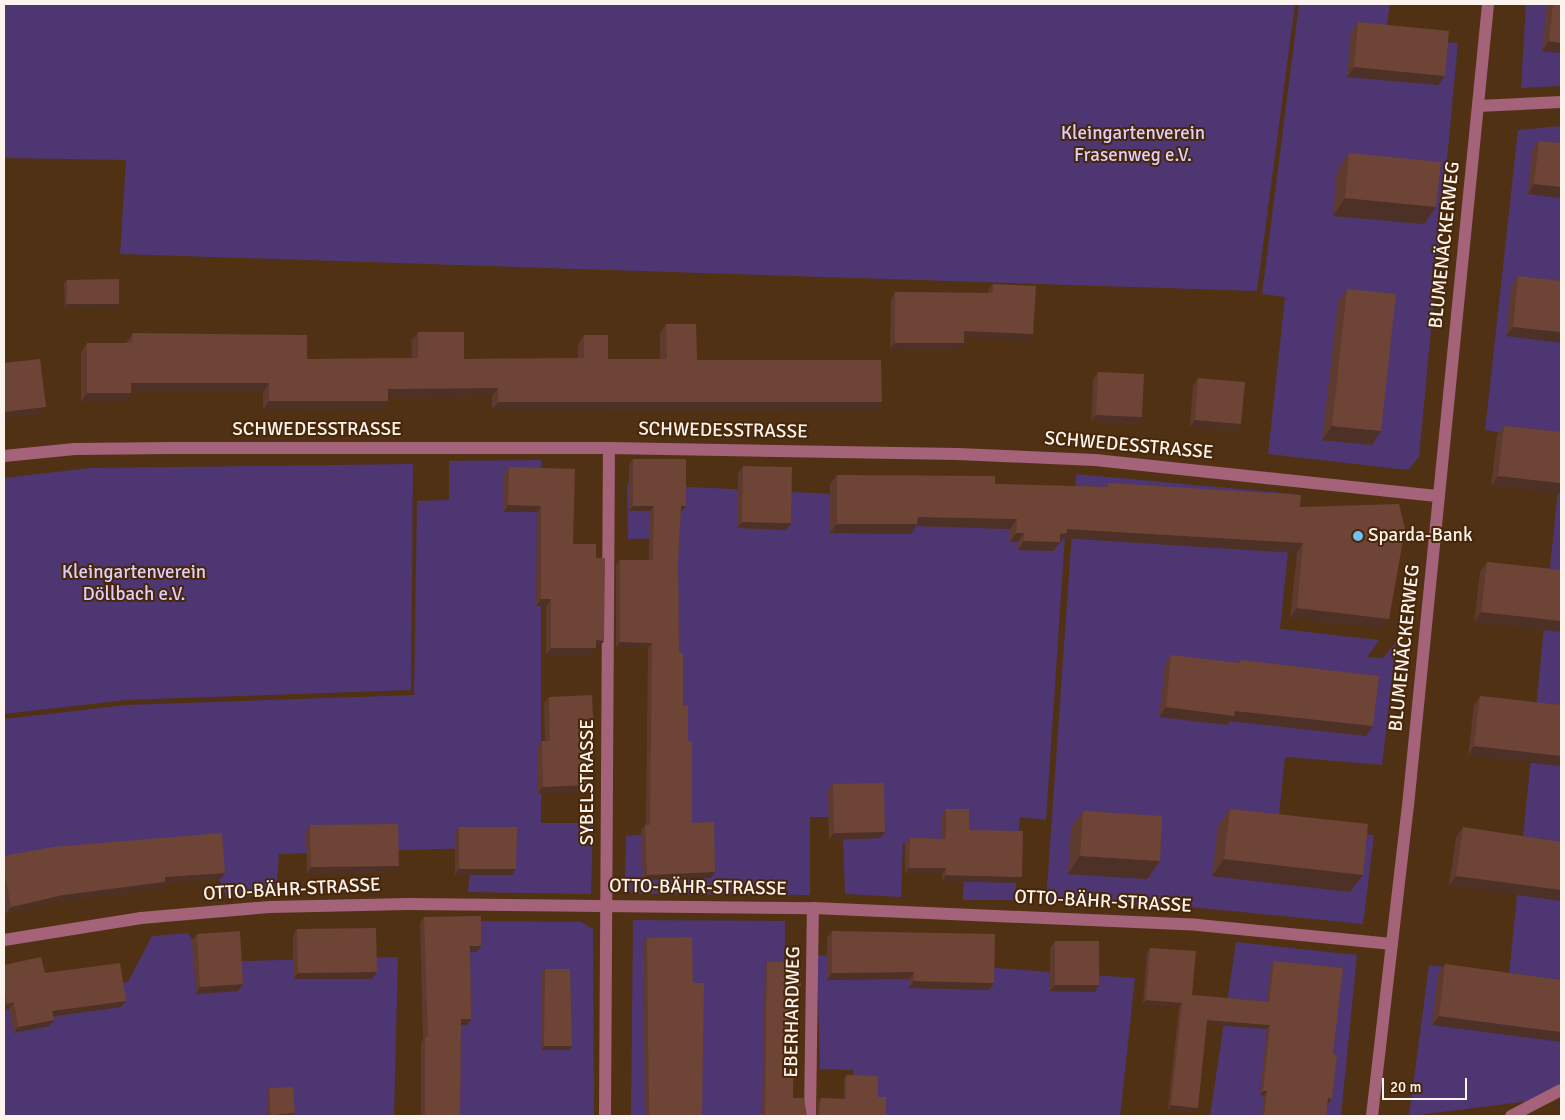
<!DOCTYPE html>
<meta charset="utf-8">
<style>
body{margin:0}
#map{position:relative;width:1565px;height:1120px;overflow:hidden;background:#513114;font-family:Signika,sans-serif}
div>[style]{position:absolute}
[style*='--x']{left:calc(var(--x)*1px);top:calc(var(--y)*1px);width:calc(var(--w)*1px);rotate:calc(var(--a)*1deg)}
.green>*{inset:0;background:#4d3672}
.minor>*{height:12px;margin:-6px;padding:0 6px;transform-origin:6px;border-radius:6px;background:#a46378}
.wall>*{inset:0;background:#5f3a2e}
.shaded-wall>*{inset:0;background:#4d3026}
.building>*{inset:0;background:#6e4436}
.dots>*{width:14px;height:14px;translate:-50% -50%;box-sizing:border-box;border:2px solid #462709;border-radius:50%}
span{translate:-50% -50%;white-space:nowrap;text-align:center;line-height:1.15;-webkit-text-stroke:4px #462709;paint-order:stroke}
.park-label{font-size:19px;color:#ddcefd}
.street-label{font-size:19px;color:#fcf3ed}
.poi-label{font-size:19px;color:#fcf3ed}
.left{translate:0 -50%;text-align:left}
.frame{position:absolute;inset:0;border:5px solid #fcf3ed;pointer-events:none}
.scale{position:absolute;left:1382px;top:1078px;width:85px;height:22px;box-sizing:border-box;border:2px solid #fcf3ed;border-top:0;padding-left:6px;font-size:15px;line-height:18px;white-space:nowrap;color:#fcf3ed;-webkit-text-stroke:4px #462709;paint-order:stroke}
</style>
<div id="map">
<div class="green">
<i style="clip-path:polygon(4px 4px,1295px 4px,1257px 291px,120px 254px,126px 160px,4px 158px)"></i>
<i style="clip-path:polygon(1299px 4px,1390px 4px,1385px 37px,1458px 43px,1419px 457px,1408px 470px,1268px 454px,1285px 297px,1262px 294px)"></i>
<i style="clip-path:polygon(1526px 4px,1561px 4px,1561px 86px,1521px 88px)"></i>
<i style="clip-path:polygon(1561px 126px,1561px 443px,1485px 430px,1518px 130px)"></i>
<i style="clip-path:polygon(1561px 459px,1561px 1097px,1409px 1116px,1429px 965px,1509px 975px)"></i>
<i style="clip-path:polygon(541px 460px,541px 823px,593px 823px,591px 894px,468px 892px,472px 848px,279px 854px,276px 894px,227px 898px,210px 859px,4px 891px,4px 719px,127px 705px,414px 695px,417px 501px,449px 500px,449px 461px)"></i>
<i style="clip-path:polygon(413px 464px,411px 690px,126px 700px,4px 714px,4px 478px,90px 468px)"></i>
<i style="clip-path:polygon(1076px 474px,1294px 494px,1280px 629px,1379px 640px,1367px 657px,1383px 658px,1396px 642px,1382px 765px,1285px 757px,1278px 825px,1374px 835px,1363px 924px,1190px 907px,1046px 902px)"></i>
<i style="clip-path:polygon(627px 484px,1067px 505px,1046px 820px,1020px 817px,1015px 900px,963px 900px,964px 846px,903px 843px,901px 897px,845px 894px,842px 817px,810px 817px,810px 895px,632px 894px,625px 885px,626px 836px,647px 834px,673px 538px,628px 539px)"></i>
<i style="clip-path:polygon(633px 920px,785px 921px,783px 1116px,631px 1116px)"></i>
<i style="clip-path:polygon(481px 921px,581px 922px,593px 929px,594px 1116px,436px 1116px,441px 928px)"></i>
<i style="clip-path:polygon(188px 933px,210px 962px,398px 957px,394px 1116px,4px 1116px,4px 997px,128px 982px,152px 936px)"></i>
<i style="clip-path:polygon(1236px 942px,1357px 955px,1341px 1116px,1210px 1116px)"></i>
<i style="clip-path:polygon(817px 955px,1135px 978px,1120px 1116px,854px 1116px,853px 1070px,820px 1069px)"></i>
</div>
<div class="minor">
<i style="--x:1478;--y:106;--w:83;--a:-2.8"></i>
<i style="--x:4;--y:456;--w:71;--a:-5.6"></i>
<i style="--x:75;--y:449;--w:96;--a:-0.6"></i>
<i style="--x:171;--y:448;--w:438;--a:0"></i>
<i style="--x:609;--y:448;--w:349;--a:1"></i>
<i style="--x:958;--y:454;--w:137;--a:2.5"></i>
<i style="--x:1095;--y:460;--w:346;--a:6"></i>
<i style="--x:4;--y:940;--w:139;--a:-9.1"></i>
<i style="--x:141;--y:918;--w:129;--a:-4.9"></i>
<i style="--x:270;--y:907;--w:138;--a:-1.2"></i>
<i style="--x:408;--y:904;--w:405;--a:0.6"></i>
<i style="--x:813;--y:908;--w:385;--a:2.5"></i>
<i style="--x:1198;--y:925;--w:195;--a:5.6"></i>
<i style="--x:605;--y:1116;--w:668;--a:-89.66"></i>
<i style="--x:810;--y:1116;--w:208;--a:-89.2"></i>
<i style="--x:1372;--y:1116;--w:312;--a:-83.4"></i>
<i style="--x:1408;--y:806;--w:806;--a:-84.3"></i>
<i style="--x:1511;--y:1116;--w:56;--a:-27.5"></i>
</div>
<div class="wall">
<i style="clip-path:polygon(1547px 4px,1561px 4px,1561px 53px,1542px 51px)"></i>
<i style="clip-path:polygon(1358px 22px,1445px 76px,1438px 85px,1347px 77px,1351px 32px)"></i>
<i style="clip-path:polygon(1539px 141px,1561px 143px,1561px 198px,1528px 194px,1532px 151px)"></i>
<i style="clip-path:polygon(1349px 153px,1436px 207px,1424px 224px,1333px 216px,1337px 171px)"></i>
<i style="clip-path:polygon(1518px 276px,1561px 281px,1506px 336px,1511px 286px)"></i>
<i style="clip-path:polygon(67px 280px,117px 307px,65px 308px,64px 283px)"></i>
<i style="clip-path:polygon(993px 284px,1033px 334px,1028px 341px,964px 337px,959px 350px,890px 349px,891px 299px,895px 292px,988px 293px,988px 290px)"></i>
<i style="clip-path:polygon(1347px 289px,1372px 445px,1322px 440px,1338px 302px)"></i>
<i style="clip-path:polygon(666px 324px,697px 360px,876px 411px,492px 410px,492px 396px,388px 398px,388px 401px,382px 409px,263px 410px,263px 392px,131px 392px,125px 402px,81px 402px,81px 352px,87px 343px,126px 343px,133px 333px,307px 359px,412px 358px,411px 341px,418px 332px,464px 359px,578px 358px,578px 344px,584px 335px,608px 359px,660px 359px,660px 333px)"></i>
<i style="clip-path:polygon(1098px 372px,1138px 424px,1091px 421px,1093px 379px)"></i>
<i style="clip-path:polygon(1198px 378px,1241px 424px,1236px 431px,1190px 427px,1193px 385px)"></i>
<i style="clip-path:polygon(1504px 426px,1561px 432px,1561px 494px,1491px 486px,1497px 436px)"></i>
<i style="clip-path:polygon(633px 459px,686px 506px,682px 511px,681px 511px,678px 561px,679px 653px,683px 706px,688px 741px,692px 823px,715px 872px,711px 878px,643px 880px,641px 830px,646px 825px,648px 648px,616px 648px,616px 565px,620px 560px,649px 560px,650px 511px,629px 511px,629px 465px)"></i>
<i style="clip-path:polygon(743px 466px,791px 523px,786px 530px,737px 528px,738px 473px)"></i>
<i style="clip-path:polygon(509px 467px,573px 544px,596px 558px,600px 647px,596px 647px,591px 655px,546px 655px,546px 606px,536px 606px,537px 512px,504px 512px,504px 474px)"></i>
<i style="clip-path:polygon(837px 475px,995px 484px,1105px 487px,1108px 483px,1300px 507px,1382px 628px,1290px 618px,1297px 553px,1063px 538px,1060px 543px,1059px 543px,1053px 551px,1018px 550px,1018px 542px,1010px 542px,1010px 529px,916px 526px,911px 534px,830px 533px,830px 484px)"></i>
<i style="clip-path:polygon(1487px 562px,1561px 570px,1561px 632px,1474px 622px,1480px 572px)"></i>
<i style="clip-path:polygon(1171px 655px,1238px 663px,1240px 660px,1366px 736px,1230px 721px,1227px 725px,1159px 717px,1165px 665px)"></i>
<i style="clip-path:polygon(1480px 696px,1561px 705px,1468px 756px,1474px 705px)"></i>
<i style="clip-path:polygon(549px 697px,589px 746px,586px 746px,582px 792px,538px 793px,537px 747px,542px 741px,545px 741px,544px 703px)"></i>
<i style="clip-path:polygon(833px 784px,885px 832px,880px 838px,829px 840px,828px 791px)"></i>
<i style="clip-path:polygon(946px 809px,969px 830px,1018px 883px,942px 881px,942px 874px,905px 874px,905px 844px,910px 838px,942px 839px,942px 815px)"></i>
<i style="clip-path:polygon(1230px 809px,1363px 875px,1350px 892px,1212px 876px,1218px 826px)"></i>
<i style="clip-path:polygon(1083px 811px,1160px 861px,1147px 879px,1068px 874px,1071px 828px)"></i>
<i style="clip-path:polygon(310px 825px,399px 866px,394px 872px,307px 874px,306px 832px)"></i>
<i style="clip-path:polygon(459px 827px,512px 875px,455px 875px,455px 833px)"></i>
<i style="clip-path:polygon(1463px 827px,1561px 842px,1449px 886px,1456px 837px)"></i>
<i style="clip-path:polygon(4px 856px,220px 879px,165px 883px,161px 889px,58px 902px,6px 914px,4px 902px)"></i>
<i style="clip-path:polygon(424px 917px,481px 946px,477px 952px,470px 952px,471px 1019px,467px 1025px,461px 1025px,460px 1116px,421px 1116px,421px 1043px,423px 1039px,420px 923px)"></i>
<i style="clip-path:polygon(297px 929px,377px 972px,372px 979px,293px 979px,293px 936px)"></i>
<i style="clip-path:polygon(832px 931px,994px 983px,989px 990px,909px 988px,909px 979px,827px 980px,827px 938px)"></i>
<i style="clip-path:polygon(197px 934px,238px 991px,196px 994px,192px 941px)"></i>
<i style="clip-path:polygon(647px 938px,693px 983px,702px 1116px,645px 1116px,643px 944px)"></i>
<i style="clip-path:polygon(1055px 941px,1095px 992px,1050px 991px,1050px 948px)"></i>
<i style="clip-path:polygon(1150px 948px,1192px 995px,1267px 1001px,1271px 965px,1274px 961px,1333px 1054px,1332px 1099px,1329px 1103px,1328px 1103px,1326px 1116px,1262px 1116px,1264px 1096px,1260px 1095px,1267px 1029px,1206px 1024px,1195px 1112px,1168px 1110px,1179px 1007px,1143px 1004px,1147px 952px)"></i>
<i style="clip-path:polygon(767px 962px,798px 989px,794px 989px,793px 1098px,807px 1116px,762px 1116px,765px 965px)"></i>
<i style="clip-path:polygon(1445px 964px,1561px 980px,1432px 1025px,1438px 974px)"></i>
<i style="clip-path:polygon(4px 965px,45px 973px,126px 1001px,121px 1007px,53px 1017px,54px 1020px,49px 1026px,14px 1033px,9px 1009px,4px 1010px)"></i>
<i style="clip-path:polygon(545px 969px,570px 1050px,541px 1050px,542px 973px)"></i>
<i style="clip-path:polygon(846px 1075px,878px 1097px,886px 1116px,817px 1116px,818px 1102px,821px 1098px,844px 1099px,844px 1079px)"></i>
<i style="clip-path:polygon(269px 1088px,293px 1116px,268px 1116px,267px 1091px)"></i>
</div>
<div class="shaded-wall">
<i style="clip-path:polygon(1549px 41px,1561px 43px,1561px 53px,1542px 51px)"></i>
<i style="clip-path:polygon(1354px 67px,1445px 76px,1438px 85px,1347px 77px)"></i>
<i style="clip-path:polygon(1534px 184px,1561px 187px,1561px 198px,1528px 194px)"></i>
<i style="clip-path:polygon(1345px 198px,1436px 207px,1424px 224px,1333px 216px)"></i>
<i style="clip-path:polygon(67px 304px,119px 304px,117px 307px,65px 308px)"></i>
<i style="clip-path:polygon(1513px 327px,1561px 332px,1561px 343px,1506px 336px)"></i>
<i style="clip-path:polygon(964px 331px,1033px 334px,1028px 341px,959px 337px)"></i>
<i style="clip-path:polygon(895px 343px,964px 343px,959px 350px,890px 349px)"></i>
<i style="clip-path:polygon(131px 383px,269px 383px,263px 392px,125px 392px)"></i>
<i style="clip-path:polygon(498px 388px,492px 396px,382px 398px,388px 389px)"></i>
<i style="clip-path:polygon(87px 393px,131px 393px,125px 402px,81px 402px)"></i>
<i style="clip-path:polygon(269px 401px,388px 401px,382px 409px,263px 410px)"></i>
<i style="clip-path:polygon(498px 402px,882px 402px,876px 411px,492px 410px)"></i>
<i style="clip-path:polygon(46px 407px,41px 414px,4px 418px,4px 412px)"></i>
<i style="clip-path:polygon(1096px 415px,1142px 417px,1138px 424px,1091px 421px)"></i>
<i style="clip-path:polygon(1195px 420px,1241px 424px,1236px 431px,1190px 427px)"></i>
<i style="clip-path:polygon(1332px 426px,1381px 431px,1372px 445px,1322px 440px)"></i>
<i style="clip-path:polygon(1498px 476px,1561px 483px,1561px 494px,1491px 486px)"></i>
<i style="clip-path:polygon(508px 505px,541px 506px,537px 512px,504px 512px)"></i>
<i style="clip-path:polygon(633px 506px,654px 506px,650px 511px,629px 511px)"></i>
<i style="clip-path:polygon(681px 506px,686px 506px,682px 511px,677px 511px)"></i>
<i style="clip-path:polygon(918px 517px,1017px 519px,1010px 529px,916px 526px,911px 534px,830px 533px,837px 524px)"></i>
<i style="clip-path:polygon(742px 522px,791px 523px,786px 530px,737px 528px)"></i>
<i style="clip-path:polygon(1067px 529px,1303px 543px,1297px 553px,1063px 538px,1060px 543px,1059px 543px,1053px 551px,1018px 550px,1024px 541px,1060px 534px)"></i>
<i style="clip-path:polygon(1016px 533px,1024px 533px,1018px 542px,1010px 542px)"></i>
<i style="clip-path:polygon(541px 599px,551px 599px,546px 606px,536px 606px)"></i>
<i style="clip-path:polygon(1297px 608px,1389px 619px,1382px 628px,1290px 618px)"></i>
<i style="clip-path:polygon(1481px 612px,1561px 621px,1561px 632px,1474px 622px)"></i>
<i style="clip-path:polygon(596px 640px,604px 641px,600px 647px,591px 647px)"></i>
<i style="clip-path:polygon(620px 642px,652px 643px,648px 648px,616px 648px)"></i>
<i style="clip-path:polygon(551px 648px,596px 648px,591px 655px,546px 655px)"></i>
<i style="clip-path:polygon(1166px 707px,1235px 711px,1373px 726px,1366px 736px,1230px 721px,1227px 725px,1159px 717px)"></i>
<i style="clip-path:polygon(585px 739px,594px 739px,589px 746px,581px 746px)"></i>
<i style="clip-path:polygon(1474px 746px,1561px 756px,1561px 766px,1468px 756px)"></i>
<i style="clip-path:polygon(587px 785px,582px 792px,538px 793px,543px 787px)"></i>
<i style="clip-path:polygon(885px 832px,880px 838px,829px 840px,834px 833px)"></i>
<i style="clip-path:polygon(1080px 856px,1160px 861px,1147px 879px,1068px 874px)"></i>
<i style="clip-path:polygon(1224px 859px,1363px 875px,1350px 892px,1212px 876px)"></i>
<i style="clip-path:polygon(399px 866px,394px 872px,307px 874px,311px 867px)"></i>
<i style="clip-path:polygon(909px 868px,946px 868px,942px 874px,905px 874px)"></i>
<i style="clip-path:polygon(459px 869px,516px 869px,512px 875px,455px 875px)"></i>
<i style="clip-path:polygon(715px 872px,711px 878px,643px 880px,647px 875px)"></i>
<i style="clip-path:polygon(225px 873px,220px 879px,165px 883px,161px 889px,58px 902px,6px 914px,11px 907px,63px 895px,165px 877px)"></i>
<i style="clip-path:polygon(946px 875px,1022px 877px,1018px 883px,942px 881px)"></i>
<i style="clip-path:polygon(1456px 876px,1561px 890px,1561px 901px,1449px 886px)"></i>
<i style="clip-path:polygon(470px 946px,481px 946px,477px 952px,466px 952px)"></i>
<i style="clip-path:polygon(377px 972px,372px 979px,293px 979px,298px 973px)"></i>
<i style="clip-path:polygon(914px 972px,909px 979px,827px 980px,832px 973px)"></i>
<i style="clip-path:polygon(914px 981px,994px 983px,989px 990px,909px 988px)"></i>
<i style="clip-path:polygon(243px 984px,238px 991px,196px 994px,200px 987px)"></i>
<i style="clip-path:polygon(1055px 985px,1099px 985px,1095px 992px,1050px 991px)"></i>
<i style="clip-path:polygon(794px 986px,801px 986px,798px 989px,792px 989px)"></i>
<i style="clip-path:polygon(1146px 1000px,1182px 1003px,1179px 1007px,1143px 1004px)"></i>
<i style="clip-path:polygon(126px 1001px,121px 1007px,48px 1017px,52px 1011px)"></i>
<i style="clip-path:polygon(14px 1002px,9px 1009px,4px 1010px,4px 1008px,7px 1004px)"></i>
<i style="clip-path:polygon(1439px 1016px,1561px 1032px,1561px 1042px,1432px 1025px)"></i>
<i style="clip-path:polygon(461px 1019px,471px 1019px,467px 1025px,457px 1025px)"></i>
<i style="clip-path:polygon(54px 1020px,49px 1026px,14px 1033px,18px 1027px)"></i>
<i style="clip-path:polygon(1207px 1020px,1270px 1025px,1267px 1029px,1204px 1024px)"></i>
<i style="clip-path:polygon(544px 1046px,572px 1046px,570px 1050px,541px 1050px)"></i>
<i style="clip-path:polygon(1263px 1091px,1267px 1091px,1264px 1096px,1260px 1095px)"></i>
<i style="clip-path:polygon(1328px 1098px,1332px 1099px,1329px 1103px,1325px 1103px)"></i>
<i style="clip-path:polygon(1171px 1105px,1198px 1108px,1195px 1112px,1168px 1110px)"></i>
<i style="clip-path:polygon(295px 1113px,293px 1116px,270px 1116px,271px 1115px)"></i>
</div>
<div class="building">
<i style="clip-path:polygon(1553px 4px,1561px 4px,1561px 43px,1549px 41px)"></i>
<i style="clip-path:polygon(1358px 22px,1449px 31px,1445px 76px,1354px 67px)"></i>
<i style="clip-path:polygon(1539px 141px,1561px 143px,1561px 187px,1534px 184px)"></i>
<i style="clip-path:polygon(1349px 153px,1441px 162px,1436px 207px,1345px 198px)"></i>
<i style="clip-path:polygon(1518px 276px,1561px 281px,1561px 332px,1513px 327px)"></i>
<i style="clip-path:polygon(119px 279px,119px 304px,67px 304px,67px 280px)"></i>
<i style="clip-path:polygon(993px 284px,1036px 286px,1033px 334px,964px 331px,964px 343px,895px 343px,895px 292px,993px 293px)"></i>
<i style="clip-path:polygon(1347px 289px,1396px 294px,1381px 431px,1332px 426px)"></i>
<i style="clip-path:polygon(666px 324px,696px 324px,697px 360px,881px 360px,882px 402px,498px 402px,498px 388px,388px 389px,388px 401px,269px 401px,269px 383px,131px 383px,131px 393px,87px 393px,87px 343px,132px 343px,133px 333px,307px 335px,307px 359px,418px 358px,418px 332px,464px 332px,464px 359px,584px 358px,584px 335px,608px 335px,608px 359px,667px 359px)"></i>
<i style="clip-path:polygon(40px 359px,46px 407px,4px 412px,4px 363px)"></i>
<i style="clip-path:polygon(1098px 372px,1144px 374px,1142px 417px,1096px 415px)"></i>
<i style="clip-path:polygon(1198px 378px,1245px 382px,1241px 424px,1195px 420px)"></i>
<i style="clip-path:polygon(1504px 426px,1561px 432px,1561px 483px,1498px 476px)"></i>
<i style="clip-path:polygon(633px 459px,686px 459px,686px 506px,681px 506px,678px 561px,679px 653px,683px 653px,683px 706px,688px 705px,688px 741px,692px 741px,692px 823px,714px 822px,715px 872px,647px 875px,645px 825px,650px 825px,652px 643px,620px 642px,620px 560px,653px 560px,654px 506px,633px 506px)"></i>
<i style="clip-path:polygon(743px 466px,792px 467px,791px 523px,742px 522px)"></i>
<i style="clip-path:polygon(509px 467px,575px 469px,573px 544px,596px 544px,596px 558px,605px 558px,604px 641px,596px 640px,596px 648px,551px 648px,551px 599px,541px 599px,541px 506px,508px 505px)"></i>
<i style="clip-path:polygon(837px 475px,995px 476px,995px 484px,1108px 487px,1108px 483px,1301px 495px,1300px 507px,1399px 504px,1405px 529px,1389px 619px,1297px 608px,1303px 543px,1067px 529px,1067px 533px,1060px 534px,1060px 542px,1024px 541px,1024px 533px,1016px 533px,1017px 519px,918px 517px,917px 524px,837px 524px)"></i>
<i style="clip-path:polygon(1487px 562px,1561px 570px,1561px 621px,1481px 612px)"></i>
<i style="clip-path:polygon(1171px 655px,1240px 663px,1240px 660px,1379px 676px,1373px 726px,1235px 711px,1234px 716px,1166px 707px)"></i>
<i style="clip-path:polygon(592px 695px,594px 739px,585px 739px,587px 785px,543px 787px,542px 741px,550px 741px,549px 697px)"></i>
<i style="clip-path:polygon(1480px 696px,1561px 705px,1561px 756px,1474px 746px)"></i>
<i style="clip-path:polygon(884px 783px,885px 832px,834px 833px,833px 784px)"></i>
<i style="clip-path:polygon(946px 809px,969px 809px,969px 830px,1023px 831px,1022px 877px,946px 875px,946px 868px,909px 868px,910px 838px,946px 839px)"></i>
<i style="clip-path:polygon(1230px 809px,1368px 824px,1363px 875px,1224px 859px)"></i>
<i style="clip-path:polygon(1083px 811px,1162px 816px,1160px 861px,1080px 856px)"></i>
<i style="clip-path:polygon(398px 824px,399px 866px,311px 867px,310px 825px)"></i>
<i style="clip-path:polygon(459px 827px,517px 827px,516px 869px,459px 869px)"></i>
<i style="clip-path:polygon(1463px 827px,1561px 842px,1561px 890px,1456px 876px)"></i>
<i style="clip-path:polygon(222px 833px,225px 873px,165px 877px,165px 882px,63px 895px,11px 907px,4px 871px,4px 856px,53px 847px)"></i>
<i style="clip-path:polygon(481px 916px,481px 946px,470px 946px,471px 1019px,461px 1019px,460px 1116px,425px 1116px,425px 1037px,428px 1037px,424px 917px)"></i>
<i style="clip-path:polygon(376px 928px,377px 972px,298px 973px,297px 929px)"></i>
<i style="clip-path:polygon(240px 931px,243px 984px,200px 987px,197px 934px)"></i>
<i style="clip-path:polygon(832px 931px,995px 934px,994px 983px,914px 981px,914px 972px,832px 973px)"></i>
<i style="clip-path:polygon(692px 937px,693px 983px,704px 983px,702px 1116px,649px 1116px,647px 938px)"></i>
<i style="clip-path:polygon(1055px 941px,1099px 941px,1099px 985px,1055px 985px)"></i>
<i style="clip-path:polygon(1150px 948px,1196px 951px,1192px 995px,1269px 1002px,1274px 961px,1343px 968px,1333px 1054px,1337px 1055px,1332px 1099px,1328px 1098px,1326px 1116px,1264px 1116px,1267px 1091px,1263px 1091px,1270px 1025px,1207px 1020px,1198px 1108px,1171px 1105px,1182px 1003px,1146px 1000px)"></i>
<i style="clip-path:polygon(41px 957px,45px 973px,120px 963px,126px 1001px,52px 1011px,54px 1020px,18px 1027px,14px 1002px,7px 1004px,4px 989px,4px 965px)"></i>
<i style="clip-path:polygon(800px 961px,801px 986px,794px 986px,793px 1098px,804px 1098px,807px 1116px,765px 1116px,767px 962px)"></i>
<i style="clip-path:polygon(1445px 964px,1561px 980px,1561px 1032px,1439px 1016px)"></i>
<i style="clip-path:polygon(545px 969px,570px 969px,572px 1046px,544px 1046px)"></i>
<i style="clip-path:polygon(846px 1075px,878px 1076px,878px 1097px,886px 1097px,886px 1116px,819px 1116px,821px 1098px,846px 1099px)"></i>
<i style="clip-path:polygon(293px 1087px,295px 1113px,271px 1115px,269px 1088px)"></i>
</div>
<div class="dots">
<i style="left:1358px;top:536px;background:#72c1f5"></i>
</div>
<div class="park-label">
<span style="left:1133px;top:145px">Kleingartenverein<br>Frasenweg e.V.</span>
<span style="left:134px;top:584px">Kleingartenverein<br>Döllbach e.V.</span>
</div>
<div class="street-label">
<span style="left:1445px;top:245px;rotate:-84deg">BLUMENÄCKERWEG</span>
<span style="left:317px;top:430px">SCHWEDESSTRASSE</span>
<span style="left:723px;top:431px;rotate:1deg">SCHWEDESSTRASSE</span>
<span style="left:1129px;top:446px;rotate:5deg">SCHWEDESSTRASSE</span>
<span style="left:1405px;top:648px;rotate:-84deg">BLUMENÄCKERWEG</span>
<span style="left:588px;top:782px;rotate:-90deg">SYBELSTRASSE</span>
<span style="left:698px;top:888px;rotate:1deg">OTTO-BÄHR-STRASSE</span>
<span style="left:292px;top:890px;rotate:-3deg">OTTO-BÄHR-STRASSE</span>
<span style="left:1103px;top:902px;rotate:3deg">OTTO-BÄHR-STRASSE</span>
<span style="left:793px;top:1012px;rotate:-89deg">EBERHARDWEG</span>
</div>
<div class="poi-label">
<span class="left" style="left:1368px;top:536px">Sparda-Bank</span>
</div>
<div class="frame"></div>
<div class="scale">20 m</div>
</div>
